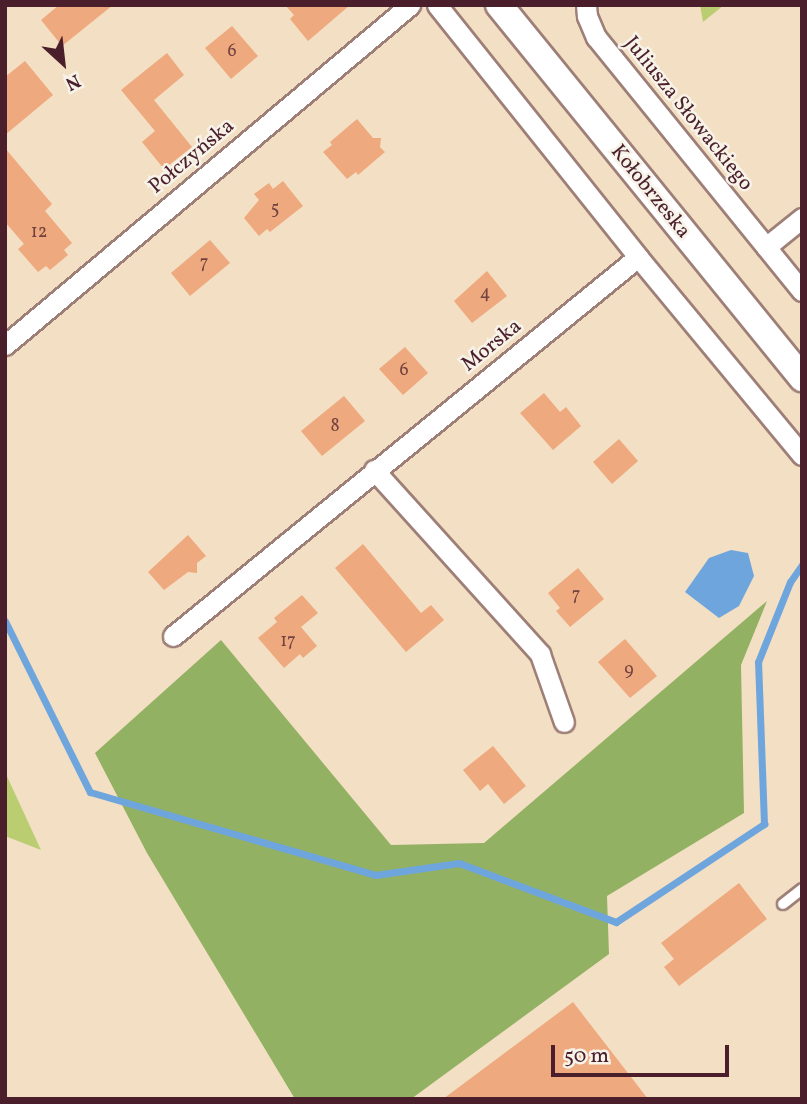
<!DOCTYPE html>
<meta charset="utf-8">
<style>
body{margin:0}
#map{position:relative;width:807px;height:1104px;overflow:hidden;background:#f3dfc4;font-family:Vollkorn,serif}
div>[style]{position:absolute}
[style*='--x']{left:calc(var(--x)*1px);top:calc(var(--y)*1px);width:calc(var(--w)*1px);rotate:calc(var(--a)*1deg)}
.green>*{inset:0;background:#bace71}
.forest>*{inset:0;background:#93b163}
.water>*{inset:0;background:#6fa5dd}
.stream>*{height:7px;margin:-3.5px;padding:0 3.5px;transform-origin:3.5px;border-radius:3.5px;background:#6fa5dd}
.building>*{inset:0;background:#eea97e}
.roads{filter:drop-shadow(2px 0 #9e7f78) drop-shadow(-2px 0 #9e7f78) drop-shadow(0 2px #9e7f78) drop-shadow(0 -2px #9e7f78)}
.service>*{height:10px;margin:-5px;padding:0 5px;transform-origin:5px;border-radius:5px;background:#fff}
.minor>*{height:19px;margin:-9.5px;padding:0 9.5px;transform-origin:9.5px;border-radius:9.5px;background:#fff}
.secondary>*{height:26px;margin:-13px;padding:0 13px;transform-origin:13px;border-radius:13px;background:#fff}
span{translate:-50% -50%;white-space:nowrap;text-align:center;line-height:1.15;-webkit-text-stroke:5px #f7f3e8;paint-order:stroke}
.number-label{font-size:18px;color:#734240}
.number-label span{-webkit-text-stroke-width:0}
.street-label{font-size:21px;color:#4a1f2b}
.frame{position:absolute;inset:0;border:7px solid #4a1f2b;pointer-events:none}
.north{position:absolute;left:28px;top:28px;width:70px;height:70px;-webkit-text-stroke:5px #f7f3e8;paint-order:stroke;rotate:153deg;font-size:19px;font-weight:700;line-height:28px;text-align:center;color:#4a1f2b}
.north::after{content:'';display:block;margin:auto;width:24px;height:32px;background:#4a1f2b;clip-path:polygon(50% 0,100% 100%,50% 72%,0 100%)}
.scale{position:absolute;left:551px;top:1045px;width:178px;height:32px;box-sizing:border-box;border:4px solid #4a1f2b;border-top:0;padding-left:9px;font-size:21px;line-height:24px;white-space:nowrap;color:#4a1f2b;-webkit-text-stroke:5px #f7f3e8;paint-order:stroke}
</style>
<div id="map">
<div class="green">
<i style="clip-path:polygon(700px 5px,724px 5px,703px 22px)"></i>
<i style="clip-path:polygon(5px 772px,41px 850px,5px 836px)"></i>
</div>
<div class="forest">
<i style="clip-path:polygon(767px 601px,741px 665px,744px 813px,607px 896px,609px 954px,411px 1099px,295px 1099px,147px 853px,95px 753px,221px 640px,391px 845px,484px 843px)"></i>
</div>
<div class="water">
<i style="clip-path:polygon(731px 550px,748px 553px,754px 576px,739px 606px,719px 618px,685px 592px,709px 558px)"></i>
</div>
<div class="stream">
<i style="--x:5;--y:621;--w:191;--a:63.6"></i>
<i style="--x:90;--y:792;--w:297;--a:16.2"></i>
<i style="--x:375;--y:875;--w:85;--a:-8.1"></i>
<i style="--x:459;--y:863;--w:168;--a:20.6"></i>
<i style="--x:616;--y:922;--w:178;--a:-33.5"></i>
<i style="--x:764;--y:824;--w:162;--a:-92.1"></i>
<i style="--x:758;--y:662;--w:86;--a:-68.2"></i>
<i style="--x:790;--y:582;--w:21;--a:-55"></i>
</div>
<div class="building">
<i style="clip-path:polygon(59px 5px,113px 5px,62px 46px,41px 20px)"></i>
<i style="clip-path:polygon(285px 5px,350px 5px,308px 41px,290px 19px,294px 15px)"></i>
<i style="clip-path:polygon(232px 26px,258px 56px,231px 79px,205px 48px)"></i>
<i style="clip-path:polygon(167px 53px,184px 75px,154px 100px,192px 147px,164px 169px,142px 142px,155px 131px,121px 90px)"></i>
<i style="clip-path:polygon(25px 61px,53px 95px,5px 135px,5px 77px)"></i>
<i style="clip-path:polygon(357px 119px,373px 138px,381px 138px,380px 147px,385px 152px,358px 175px,356px 172px,347px 179px,323px 152px,332px 145px,330px 142px)"></i>
<i style="clip-path:polygon(5px 148px,52px 204px,45px 211px,72px 243px,64px 250px,68px 255px,50px 270px,46px 266px,38px 272px,18px 249px,24px 244px,5px 222px)"></i>
<i style="clip-path:polygon(283px 181px,303px 206px,270px 232px,267px 229px,259px 236px,244px 218px,259px 200px,254px 194px,269px 183px,273px 189px)"></i>
<i style="clip-path:polygon(210px 240px,230px 263px,190px 296px,171px 273px)"></i>
<i style="clip-path:polygon(487px 271px,507px 296px,472px 323px,454px 301px)"></i>
<i style="clip-path:polygon(405px 347px,428px 373px,403px 395px,379px 369px)"></i>
<i style="clip-path:polygon(544px 393px,560px 412px,566px 407px,581px 426px,553px 450px,520px 413px)"></i>
<i style="clip-path:polygon(344px 396px,365px 421px,322px 456px,301px 431px)"></i>
<i style="clip-path:polygon(619px 439px,638px 461px,612px 484px,593px 462px)"></i>
<i style="clip-path:polygon(188px 535px,206px 556px,197px 563px,197px 573px,188px 572px,164px 590px,148px 572px)"></i>
<i style="clip-path:polygon(363px 544px,421px 613px,431px 605px,444px 620px,406px 652px,335px 568px)"></i>
<i style="clip-path:polygon(578px 568px,604px 599px,570px 627px,556px 611px,560px 608px,548px 593px)"></i>
<i style="clip-path:polygon(302px 595px,318px 613px,301px 627px,317px 646px,303px 658px,300px 654px,284px 668px,258px 638px,277px 622px,274px 618px)"></i>
<i style="clip-path:polygon(625px 639px,657px 676px,630px 698px,598px 662px)"></i>
<i style="clip-path:polygon(493px 746px,526px 786px,504px 804px,488px 784px,480px 791px,463px 770px)"></i>
<i style="clip-path:polygon(739px 883px,767px 919px,679px 986px,664px 967px,674px 959px,661px 943px)"></i>
<i style="clip-path:polygon(573px 1002px,648px 1099px,443px 1099px)"></i>
</div>
<div class="roads">
<div class="service">
<i style="--x:783;--y:904;--w:24;--a:-38"></i>
</div>
<div class="minor">
<i style="--x:437;--y:5;--w:322;--a:51.4"></i>
<i style="--x:638;--y:257;--w:257;--a:50.4"></i>
<i style="--x:586;--y:5;--w:11;--a:85"></i>
<i style="--x:587;--y:16;--w:23;--a:67"></i>
<i style="--x:596;--y:37;--w:327;--a:51"></i>
<i style="--x:766;--y:247;--w:46;--a:-38.9"></i>
<i style="--x:5;--y:345;--w:529;--a:-40.01"></i>
<i style="--x:374;--y:470;--w:248;--a:47.9"></i>
<i style="--x:540;--y:654;--w:72;--a:70.6"></i>
<i style="--x:173;--y:636;--w:600;--a:-39.18"></i>
</div>
<div class="secondary">
<i style="--x:499;--y:5;--w:481;--a:50.9"></i>
</div>
</div>
<div class="number-label">
<span style="left:232px;top:52px">6</span>
<span style="left:275px;top:210px">5</span>
<span style="left:39px;top:233px">12</span>
<span style="left:204px;top:264px">7</span>
<span style="left:485px;top:294px">4</span>
<span style="left:404px;top:371px">6</span>
<span style="left:335px;top:427px">8</span>
<span style="left:576px;top:596px">7</span>
<span style="left:288px;top:642px">17</span>
<span style="left:629px;top:671px">9</span>
</div>
<div class="street-label">
<span style="left:688px;top:114px;rotate:51deg">Juliusza Słowackiego</span>
<span style="left:192px;top:157px;rotate:-40deg">Połczyńska</span>
<span style="left:650px;top:192px;rotate:51deg">Kołobrzeska</span>
<span style="left:492px;top:346px;rotate:-39deg">Morska</span>
</div>
<div class="frame"></div>
<div class="north">N</div>
<div class="scale">50 m</div>
</div>
